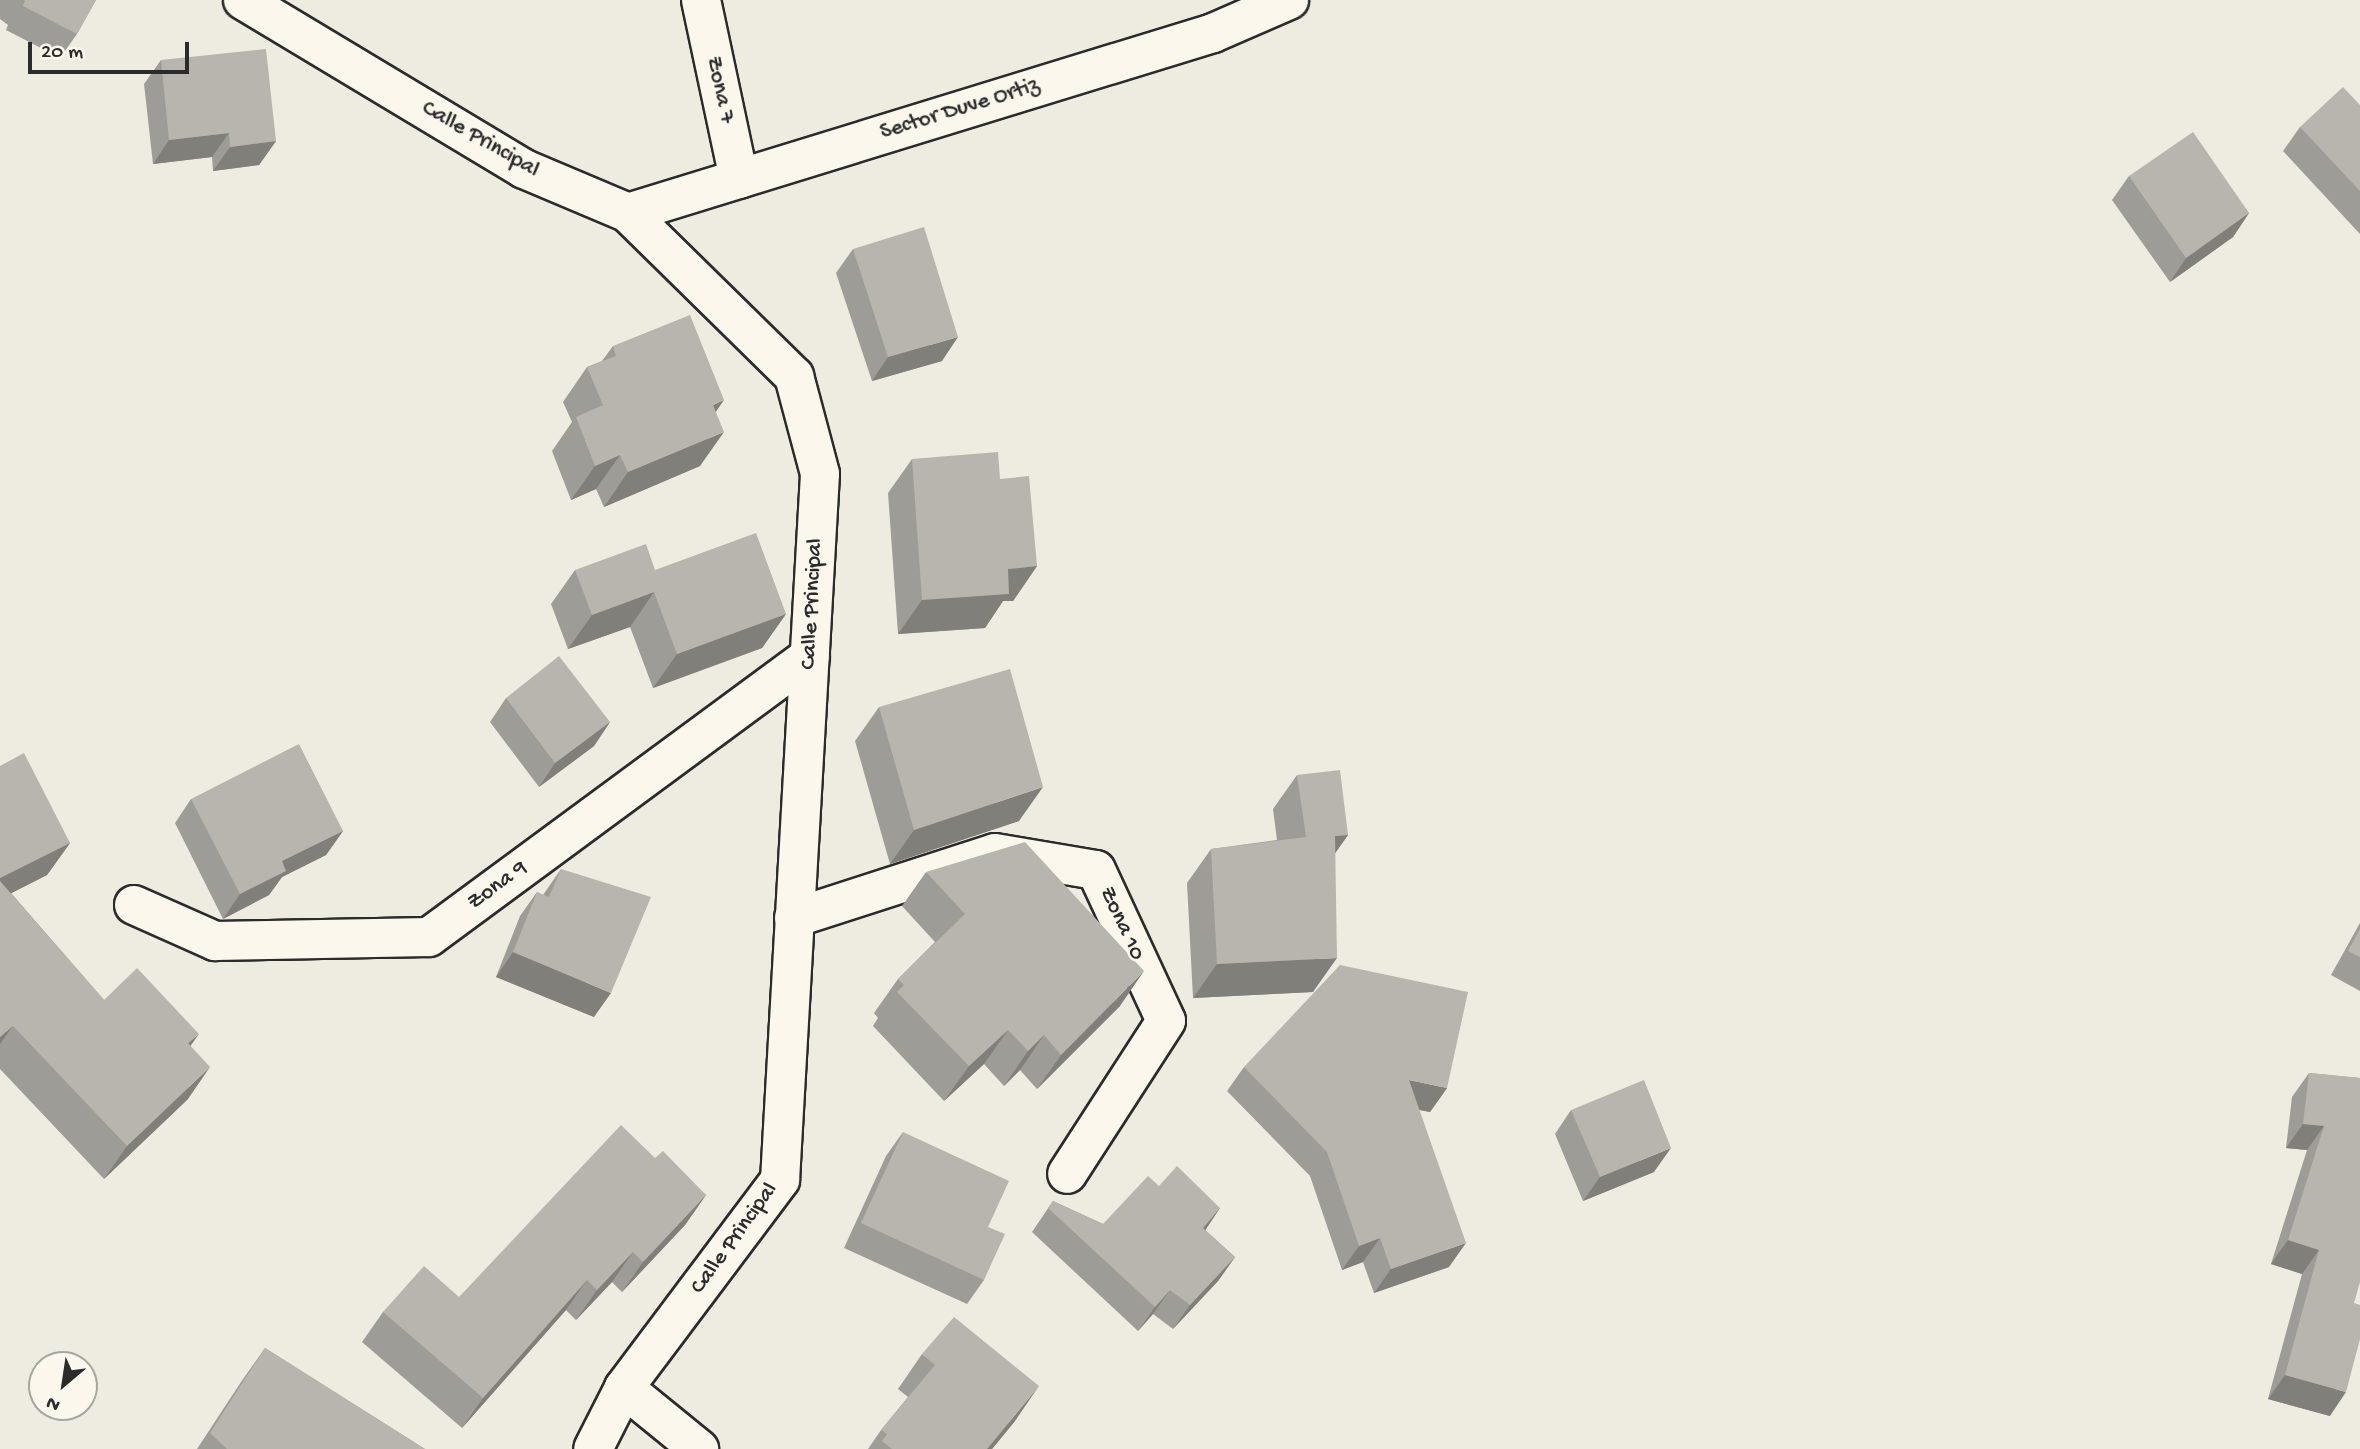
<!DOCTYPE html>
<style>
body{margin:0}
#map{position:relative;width:2360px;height:1449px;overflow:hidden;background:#eeebe0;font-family:"Gochi Hand",sans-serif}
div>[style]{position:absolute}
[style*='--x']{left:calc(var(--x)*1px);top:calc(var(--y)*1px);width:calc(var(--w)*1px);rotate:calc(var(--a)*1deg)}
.roads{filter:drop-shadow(2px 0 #2b2b2b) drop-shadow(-2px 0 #2b2b2b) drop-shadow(0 2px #2b2b2b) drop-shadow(0 -2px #2b2b2b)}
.minor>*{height:38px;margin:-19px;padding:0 19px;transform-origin:19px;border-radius:19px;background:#fbf7ec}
.wall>*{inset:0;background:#9e9c96}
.shaded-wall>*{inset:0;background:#817f7a}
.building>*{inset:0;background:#b8b5ae}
span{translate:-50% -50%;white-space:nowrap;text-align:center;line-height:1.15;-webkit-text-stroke:5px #fbf7ec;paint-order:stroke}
.street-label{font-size:23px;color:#2b2b2b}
.north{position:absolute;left:28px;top:1351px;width:70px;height:70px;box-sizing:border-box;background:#fbf7ec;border:2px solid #a8a59f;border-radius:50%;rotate:209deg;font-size:19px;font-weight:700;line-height:28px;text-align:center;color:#2b2b2b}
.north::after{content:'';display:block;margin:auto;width:24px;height:32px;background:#2b2b2b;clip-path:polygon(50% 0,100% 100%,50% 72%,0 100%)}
.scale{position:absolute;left:28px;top:42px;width:161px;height:32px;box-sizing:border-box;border:4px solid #2b2b2b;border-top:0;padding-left:9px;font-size:21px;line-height:24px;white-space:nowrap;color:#2b2b2b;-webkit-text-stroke:5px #fbf7ec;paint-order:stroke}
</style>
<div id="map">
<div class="roads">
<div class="minor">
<i style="--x:243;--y:0;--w:328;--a:31"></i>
<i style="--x:524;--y:169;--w:113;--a:22.9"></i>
<i style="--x:628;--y:213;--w:233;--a:44.5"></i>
<i style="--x:794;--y:376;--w:101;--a:75.1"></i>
<i style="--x:820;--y:474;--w:707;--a:93.24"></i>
<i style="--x:780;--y:1180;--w:260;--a:126.9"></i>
<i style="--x:624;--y:1388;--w:68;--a:116.9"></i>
<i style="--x:701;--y:0;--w:183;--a:78"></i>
<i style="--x:628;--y:213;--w:612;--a:-17.1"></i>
<i style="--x:1213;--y:33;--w:83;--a:-23.5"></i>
<i style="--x:134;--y:905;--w:89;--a:24"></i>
<i style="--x:215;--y:941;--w:214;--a:-1.1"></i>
<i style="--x:429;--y:937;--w:473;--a:-36.4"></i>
<i style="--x:794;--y:918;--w:211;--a:-17.9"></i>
<i style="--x:995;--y:853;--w:102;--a:9.6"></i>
<i style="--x:1096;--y:870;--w:166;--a:65.1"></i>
<i style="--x:1166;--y:1021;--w:182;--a:122.9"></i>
<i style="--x:624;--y:1388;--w:97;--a:39.1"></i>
</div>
</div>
<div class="wall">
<i style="clip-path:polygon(0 0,96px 0,77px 34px,60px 58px,6px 30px,8px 25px,0 19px)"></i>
<i style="clip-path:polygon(161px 60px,276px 141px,259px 165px,213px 171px,212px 157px,153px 164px,144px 84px)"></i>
<i style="clip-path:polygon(2360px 105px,2360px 234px,2283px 151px,2300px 127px)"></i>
<i style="clip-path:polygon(2129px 176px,2249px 213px,2233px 237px,2170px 282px,2112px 200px)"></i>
<i style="clip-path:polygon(853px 249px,942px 361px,872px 381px,836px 273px)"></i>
<i style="clip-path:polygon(613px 346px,716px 412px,700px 466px,604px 507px,596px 489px,571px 500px,552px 451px,572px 422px,563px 402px,587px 367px,602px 361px)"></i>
<i style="clip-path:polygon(912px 459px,1000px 479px,1037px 566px,1013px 601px,1003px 601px,985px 628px,898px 634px,888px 493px)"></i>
<i style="clip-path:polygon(575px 570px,655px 570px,786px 614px,762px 648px,653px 688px,630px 627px,568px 649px,551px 604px)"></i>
<i style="clip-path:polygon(506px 698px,610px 722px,594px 746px,539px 787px,490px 722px)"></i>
<i style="clip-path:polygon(879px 707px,1019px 821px,890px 864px,855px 741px)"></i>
<i style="clip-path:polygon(0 766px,70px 843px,47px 875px,11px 893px,104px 1000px,191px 1046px,188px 1099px,104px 1179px,0 1069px)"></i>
<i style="clip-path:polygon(1297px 775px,1348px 835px,1335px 853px,1313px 992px,1193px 998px,1187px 883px,1211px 849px,1277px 840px,1273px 809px)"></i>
<i style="clip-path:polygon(191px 799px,343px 831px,326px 855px,282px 877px,269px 895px,223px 919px,175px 823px)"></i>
<i style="clip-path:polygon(561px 869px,594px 1017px,496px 977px,520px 916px,537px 892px,543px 895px)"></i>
<i style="clip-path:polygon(926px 872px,1120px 1006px,1037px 1089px,1020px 1070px,1004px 1086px,984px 1064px,944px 1101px,873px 1026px,878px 1018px,874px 1013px,898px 979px,935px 942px,902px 906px)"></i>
<i style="clip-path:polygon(2360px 923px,2360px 991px,2331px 975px)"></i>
<i style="clip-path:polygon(1244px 1067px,1447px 1088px,1430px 1112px,1419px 1110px,1449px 1267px,1374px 1293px,1363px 1262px,1342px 1270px,1310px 1176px,1227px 1091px)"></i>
<i style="clip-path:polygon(2309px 1073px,2360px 1078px,2354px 1303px,2330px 1416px,2268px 1399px,2302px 1274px,2271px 1264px,2307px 1150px,2286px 1148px,2292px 1097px)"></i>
<i style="clip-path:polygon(1571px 1110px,1654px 1172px,1583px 1201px,1555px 1134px)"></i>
<i style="clip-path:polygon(903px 1132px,984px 1280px,967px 1304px,844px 1248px,886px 1156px)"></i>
<i style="clip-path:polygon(655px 1158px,706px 1195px,685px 1225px,622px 1292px,612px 1282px,576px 1320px,566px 1310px,462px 1428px,362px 1342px,383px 1312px,459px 1297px)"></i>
<i style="clip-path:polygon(1159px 1186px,1220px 1208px,1205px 1230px,1235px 1257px,1218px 1281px,1173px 1329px,1153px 1314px,1138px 1331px,1032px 1232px,1053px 1201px,1103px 1224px)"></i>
<i style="clip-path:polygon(265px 1348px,425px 1449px,197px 1449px,241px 1382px)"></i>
<i style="clip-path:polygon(922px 1354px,1015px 1421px,992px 1449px,868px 1449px,881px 1430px,908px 1397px,898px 1389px)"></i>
</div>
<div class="shaded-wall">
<i style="clip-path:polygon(229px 133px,212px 157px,153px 164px,169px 140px)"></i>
<i style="clip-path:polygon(276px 141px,259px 165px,213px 171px,230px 147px)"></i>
<i style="clip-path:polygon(2249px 213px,2233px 237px,2170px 282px,2186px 258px)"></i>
<i style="clip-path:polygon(958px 337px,942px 361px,872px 381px,888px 357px)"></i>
<i style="clip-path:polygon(724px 400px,700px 435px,713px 405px)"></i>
<i style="clip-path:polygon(724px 432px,700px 466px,604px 507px,628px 472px)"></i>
<i style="clip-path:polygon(620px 455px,596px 489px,571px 500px,595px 466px)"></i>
<i style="clip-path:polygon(1037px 566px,1013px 601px,1003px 601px,985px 628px,898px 634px,922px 600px,1008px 569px)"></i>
<i style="clip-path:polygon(654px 592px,630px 627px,568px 649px,592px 615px)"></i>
<i style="clip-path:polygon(786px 614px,762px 648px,653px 688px,677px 654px)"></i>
<i style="clip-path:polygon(610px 722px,594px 746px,539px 787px,555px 763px)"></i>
<i style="clip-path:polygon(1043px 787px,1019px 821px,890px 864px,914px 830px)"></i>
<i style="clip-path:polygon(343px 831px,326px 855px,282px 877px,269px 895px,223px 919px,240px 894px,282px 861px)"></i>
<i style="clip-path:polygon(1348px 835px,1324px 869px,1335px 836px)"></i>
<i style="clip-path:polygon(70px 843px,47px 875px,0 899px,0 878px)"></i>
<i style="clip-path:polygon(513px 952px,611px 993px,594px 1017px,496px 977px)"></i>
<i style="clip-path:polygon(1337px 958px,1313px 992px,1193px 998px,1217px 964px)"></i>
<i style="clip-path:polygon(1144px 971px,1120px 1006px,1037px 1089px,1061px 1055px)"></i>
<i style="clip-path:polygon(13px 1026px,0 1044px,0 1037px)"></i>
<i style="clip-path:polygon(1008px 1030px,984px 1064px,944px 1101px,969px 1066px)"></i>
<i style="clip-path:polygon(199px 1034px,176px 1066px,188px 1043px)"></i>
<i style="clip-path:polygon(1044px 1035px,1020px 1070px,1004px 1086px,1028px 1051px)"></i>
<i style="clip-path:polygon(210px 1067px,188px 1099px,104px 1179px,127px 1146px)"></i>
<i style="clip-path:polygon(1409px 1080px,1447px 1088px,1430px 1112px,1392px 1104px)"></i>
<i style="clip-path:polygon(2303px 1124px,2324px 1126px,2307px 1150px,2286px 1148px)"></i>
<i style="clip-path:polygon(1671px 1148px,1654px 1172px,1583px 1201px,1600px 1177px)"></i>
<i style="clip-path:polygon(706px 1195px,685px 1225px,622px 1292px,643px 1262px)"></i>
<i style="clip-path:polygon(1220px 1208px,1204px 1232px,1203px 1228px)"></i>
<i style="clip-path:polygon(1380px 1238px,1363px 1262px,1342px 1270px,1359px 1246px)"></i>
<i style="clip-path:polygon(2288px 1240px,2319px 1250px,2302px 1274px,2271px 1264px)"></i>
<i style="clip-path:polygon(1466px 1243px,1449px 1267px,1374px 1293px,1391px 1269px)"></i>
<i style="clip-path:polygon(633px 1252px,612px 1282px,576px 1320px,597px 1290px)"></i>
<i style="clip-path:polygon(1235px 1257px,1218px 1281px,1173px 1329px,1190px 1305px)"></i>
<i style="clip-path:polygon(587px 1280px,566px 1310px,462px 1428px,483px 1398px)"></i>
<i style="clip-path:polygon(1170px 1290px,1153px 1314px,1138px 1331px,1155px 1307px)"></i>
<i style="clip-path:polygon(2285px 1375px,2346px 1392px,2330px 1416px,2268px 1399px)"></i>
<i style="clip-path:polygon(1039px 1386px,1015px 1421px,992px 1449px,987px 1449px)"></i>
</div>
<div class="building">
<i style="clip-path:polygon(24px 0,96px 0,77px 34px,23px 6px,25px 1px)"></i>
<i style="clip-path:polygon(266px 49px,276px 141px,230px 147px,229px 133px,169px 140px,161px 60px)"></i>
<i style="clip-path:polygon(2343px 87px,2360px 105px,2360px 191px,2300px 127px)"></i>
<i style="clip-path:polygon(2193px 132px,2249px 213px,2186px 258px,2129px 176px)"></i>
<i style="clip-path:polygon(924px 227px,958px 337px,888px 357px,853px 249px)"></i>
<i style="clip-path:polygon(690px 315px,724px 400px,713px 405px,724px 432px,628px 472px,620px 455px,595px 466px,576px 417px,603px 405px,587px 367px,616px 356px,613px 346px)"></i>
<i style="clip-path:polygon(998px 452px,1000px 479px,1029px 476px,1037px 566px,1008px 569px,1009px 594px,922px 600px,912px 459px)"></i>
<i style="clip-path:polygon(756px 533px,786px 614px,677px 654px,654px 592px,592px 615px,575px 570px,646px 544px,655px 570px)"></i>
<i style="clip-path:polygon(559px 656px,610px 722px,555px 763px,506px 698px)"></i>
<i style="clip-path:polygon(1010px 669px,1043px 787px,914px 830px,879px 707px)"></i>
<i style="clip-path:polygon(299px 744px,343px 831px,282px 861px,286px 871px,240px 894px,191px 799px)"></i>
<i style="clip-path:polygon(24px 753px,70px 843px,0 878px,0 766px)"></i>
<i style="clip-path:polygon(1340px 770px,1348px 835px,1335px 836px,1337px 958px,1217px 964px,1211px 849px,1306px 837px,1297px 775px)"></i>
<i style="clip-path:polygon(1025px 842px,1144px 971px,1061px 1055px,1044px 1035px,1028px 1051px,1008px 1030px,969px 1066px,897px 992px,904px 985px,898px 979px,965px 914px,926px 872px)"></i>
<i style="clip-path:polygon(561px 869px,651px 897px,611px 993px,513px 952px,537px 892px,549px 897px)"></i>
<i style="clip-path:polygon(0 881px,104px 1000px,137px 968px,199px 1034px,188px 1043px,210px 1067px,127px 1146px,13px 1026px,0 1037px)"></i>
<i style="clip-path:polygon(2360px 929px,2360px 957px,2348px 951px)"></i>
<i style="clip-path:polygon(1340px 965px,1468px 992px,1447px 1088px,1409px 1080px,1466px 1243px,1391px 1269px,1380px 1238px,1359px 1246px,1327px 1152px,1244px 1067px)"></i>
<i style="clip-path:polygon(2309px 1073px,2360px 1078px,2360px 1282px,2354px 1303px,2360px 1305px,2360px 1339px,2346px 1392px,2285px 1375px,2319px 1250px,2288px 1240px,2324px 1126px,2303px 1124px)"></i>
<i style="clip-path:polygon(1644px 1080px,1671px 1148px,1600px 1177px,1571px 1110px)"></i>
<i style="clip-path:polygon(621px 1125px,655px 1158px,663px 1151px,706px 1195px,643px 1262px,633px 1252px,597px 1290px,587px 1280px,483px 1398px,383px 1312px,424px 1266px,459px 1297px)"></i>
<i style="clip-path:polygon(903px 1132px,1009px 1181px,988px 1227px,1005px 1234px,984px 1280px,861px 1223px)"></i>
<i style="clip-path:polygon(1177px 1166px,1220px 1208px,1203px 1228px,1235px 1257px,1190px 1305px,1170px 1290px,1155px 1307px,1048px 1208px,1053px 1201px,1103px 1224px,1148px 1176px,1159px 1186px)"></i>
<i style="clip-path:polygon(954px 1317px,1039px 1386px,987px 1449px,892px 1449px,882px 1441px,887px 1434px,881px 1430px,935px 1365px,922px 1354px)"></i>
<i style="clip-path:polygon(265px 1348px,425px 1449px,227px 1449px,210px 1433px)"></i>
</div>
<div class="street-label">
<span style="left:719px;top:90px;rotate:78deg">Zona 7</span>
<span style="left:960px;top:110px;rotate:-17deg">Sector Duve Ortiz</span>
<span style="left:480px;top:140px;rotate:30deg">Calle Principal</span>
<span style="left:813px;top:604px;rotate:-87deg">Calle Principal</span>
<span style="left:498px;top:886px;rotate:-36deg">Zona 9</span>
<span style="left:1121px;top:924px;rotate:65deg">Zona 10</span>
<span style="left:735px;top:1239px;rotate:-54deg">Calle Principal</span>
</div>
<div class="north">N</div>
<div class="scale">20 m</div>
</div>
